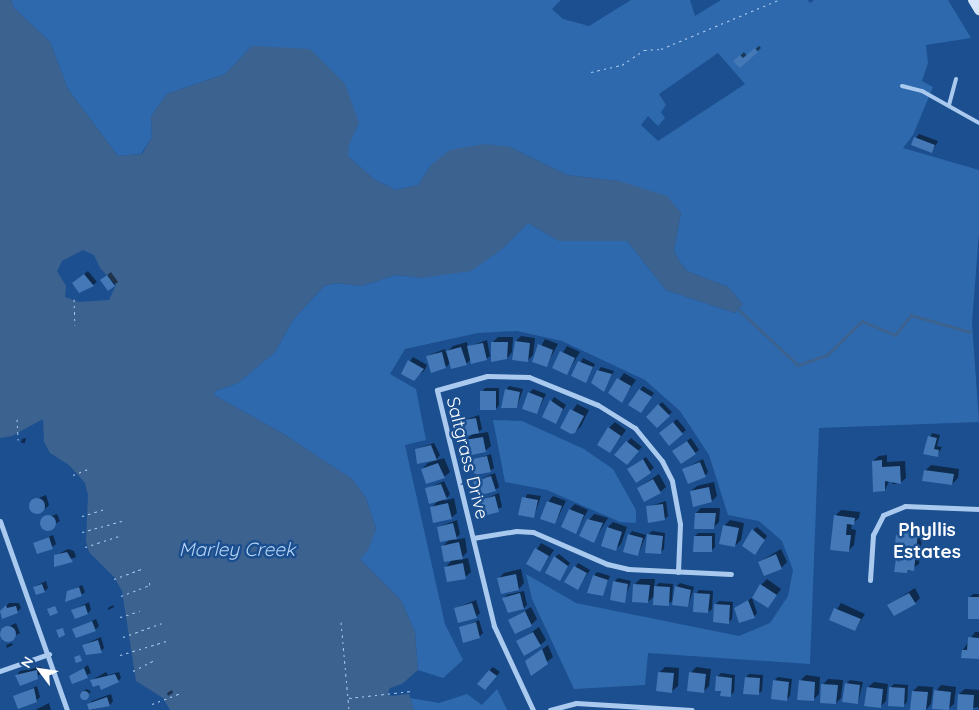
<!DOCTYPE html>
<style>
body{margin:0}
#map{position:relative;width:979px;height:710px;overflow:hidden;background:#1b4f8f;font-family:Quicksand,sans-serif}
div>[style]{position:absolute}
[style*='--x']{left:calc(var(--x)*1px);top:calc(var(--y)*1px);width:calc(var(--w)*1px);rotate:calc(var(--a)*1deg)}
.green>*{inset:0;background:#2e69ad}
.water>*{inset:0;background:#3c6290}
.shadow>*{inset:0;background:#0007}
.stream>*{height:2.5px;margin:-1.25px;padding:0 1.25px;transform-origin:1.25px;border-radius:1.25px;background:#3c6290}
.building>*{inset:0;background:#4478b7}
.round{border-radius:50%}
.path>*{height:1px;margin-top:-0.5px;transform-origin:0;background:repeating-linear-gradient(90deg,#a9c9ee 0 2.5px,transparent 0 6.5px)}
.lane>*{height:4px;margin:-2px;padding:0 2px;transform-origin:2px;border-radius:2px;background:#a9c9ee}
.street>*{height:5px;margin:-2.5px;padding:0 2.5px;transform-origin:2.5px;border-radius:2.5px;background:#a9c9ee}
.secondary>*{height:10px;margin:-5px;padding:0 5px;transform-origin:5px;border-radius:5px;background:#d6e6fa}
span{translate:-50% -50%;white-space:nowrap;text-align:center;line-height:1.15;-webkit-text-stroke:5px #1b4f8f;paint-order:stroke}
.street-label{font-size:18px;color:#fff}
.neighbourhood-label{font-size:19px;color:#fff;font-weight:700}
.water-label{font-size:19px;color:#b5d3f5;font-style:italic}
.north{position:absolute;left:15px;top:645px;width:50px;height:50px;-webkit-text-stroke:4px #1b4f8f;paint-order:stroke;rotate:301deg;font-size:14px;font-weight:700;line-height:20px;text-align:center;color:#fff}
.north::after{content:'';display:block;margin:auto;width:18px;height:22px;background:#fff;clip-path:polygon(50% 0,100% 100%,50% 72%,0 100%)}
</style>
<div id="map">
<div class="green">
<i style="clip-path:polygon(evenodd,11px 0,561px 0,552px 9px,563px 19px,589px 26px,631px 0,690px 0,695px 16px,721px 0,808px 0,810px 3px,814px 0,948px 0,971px 38px,926px 45px,928px 63px,922px 81px,933px 87px,913px 135px,903px 148px,979px 170px,979px 233px,972px 323px,979px 422px,819px 428px,810px 664px,648px 653px,645px 685px,574px 689px,532px 599px,526px 574px,576px 603px,739px 636px,770px 623px,788px 596px,793px 570px,782px 541px,759px 521px,728px 515px,709px 455px,680px 411px,645px 380px,562px 341px,517px 331px,478px 333px,405px 349px,390px 374px,416px 389px,426px 440px,405px 445px,445px 624px,463px 660px,443px 678px,418px 670px,415px 632px,401px 600px,360px 559px,376px 529px,366px 498px,352px 479px,282px 433px,214px 395px,215px 391px,238px 383px,275px 352px,293px 320px,324px 286px,336px 283px,361px 286px,396px 275px,421px 278px,502px 249px,528px 223px,559px 241px,627px 241px,666px 290px,735px 313px,743px 304px,728px 287px,687px 271px,680px 262px,674px 251px,681px 213px,619px 181px,567px 175px,510px 147px,431px 165px,418px 185px,396px 190px,375px 180px,348px 156px,348px 145px,359px 123px,252px 46px,225px 74px,167px 94px,151px 116px,152px 137px,141px 154px,118px 156px,68px 89px,50px 42px,14px 8px,11px 0,718px 53px,745px 84px,658px 141px,641px 125px,648px 116px,658px 126px,665px 118px,661px 112px,666px 105px,659px 94px,718px 53px)"></i>
<i style="clip-path:polygon(493px 420px,522px 421px,584px 449px,613px 469px,636px 510px,636px 523px,620px 522px,547px 490px,505px 482px)"></i>
<i style="clip-path:polygon(497px 689px,507px 710px,414px 710px,410px 698px,439px 703px,467px 694px,482px 705px)"></i>
</div>
<div class="water">
<i style="clip-path:polygon(evenodd,0 0,11px 0,14px 8px,50px 42px,68px 89px,118px 156px,142px 154px,152px 137px,151px 116px,167px 94px,225px 74px,252px 46px,310px 49px,345px 84px,359px 123px,349px 145px,348px 156px,375px 180px,396px 190px,418px 185px,431px 165px,450px 150px,485px 144px,510px 147px,567px 175px,619px 181px,667px 196px,681px 213px,674px 251px,680px 262px,687px 271px,728px 287px,743px 304px,735px 313px,666px 290px,627px 241px,559px 241px,528px 223px,502px 249px,471px 271px,421px 278px,396px 275px,361px 286px,336px 283px,324px 286px,293px 320px,275px 352px,238px 383px,215px 391px,214px 395px,282px 433px,352px 479px,366px 498px,376px 529px,368px 550px,360px 559px,401px 600px,415px 632px,418px 670px,402px 684px,390px 688px,388px 693px,391px 696px,409px 694px,414px 710px,170px 710px,163px 698px,136px 681px,122px 591px,114px 577px,89px 552px,86px 541px,88px 495px,85px 483px,69px 465px,50px 453px,44px 442px,43px 419px,12px 436px,0 438px,0 0,83px 250px,94px 255px,100px 268px,116px 285px,109px 300px,79px 302px,65px 297px,66px 286px,57px 271px,62px 261px,83px 250px)"></i>
</div>
<div class="shadow">
<i style="clip-path:polygon(759px 46px,761px 48px,740px 67px,735px 61px,744px 52px,747px 56px)"></i>
<i style="clip-path:polygon(919px 134px,938px 141px,932px 152px,916px 138px)"></i>
<i style="clip-path:polygon(88px 271px,97px 282px,93px 285px,77px 280px)"></i>
<i style="clip-path:polygon(111px 272px,118px 282px,114px 285px,105px 277px)"></i>
<i style="clip-path:polygon(521px 336px,535px 338px,533px 355px,527px 361px,516px 341px)"></i>
<i style="clip-path:polygon(498px 337px,513px 337px,512px 352px,507px 358px,493px 342px)"></i>
<i style="clip-path:polygon(545px 339px,558px 344px,546px 366px,533px 361px)"></i>
<i style="clip-path:polygon(487px 340px,490px 356px,486px 359px,471px 359px,466px 364px,450px 363px,446px 367px,427px 356px,445px 349px,446px 353px,453px 346px,467px 342px,468px 347px)"></i>
<i style="clip-path:polygon(567px 346px,580px 352px,567px 373px,554px 367px)"></i>
<i style="clip-path:polygon(413px 357px,427px 365px,424px 371px,420px 374px,402px 373px)"></i>
<i style="clip-path:polygon(583px 358px,595px 364px,585px 382px,573px 376px)"></i>
<i style="clip-path:polygon(601px 367px,614px 371px,604px 390px,598px 371px)"></i>
<i style="clip-path:polygon(624px 373px,636px 380px,621px 401px,610px 393px)"></i>
<i style="clip-path:polygon(509px 386px,523px 389px,517px 407px,506px 390px)"></i>
<i style="clip-path:polygon(643px 386px,654px 393px,641px 412px,630px 404px)"></i>
<i style="clip-path:polygon(485px 388px,499px 388px,499px 405px,496px 409px,482px 392px)"></i>
<i style="clip-path:polygon(533px 389px,546px 394px,537px 413px,529px 393px)"></i>
<i style="clip-path:polygon(554px 397px,566px 405px,556px 422px,543px 416px)"></i>
<i style="clip-path:polygon(662px 402px,672px 412px,657px 426px,647px 417px)"></i>
<i style="clip-path:polygon(577px 404px,589px 410px,581px 426px,575px 432px,561px 428px)"></i>
<i style="clip-path:polygon(479px 415px,482px 429px,476px 434px,488px 432px,491px 446px,485px 451px,466px 441px,473px 433px,459px 422px)"></i>
<i style="clip-path:polygon(677px 419px,686px 430px,669px 444px,664px 430px)"></i>
<i style="clip-path:polygon(615px 422px,626px 430px,610px 452px,609px 428px)"></i>
<i style="clip-path:polygon(932px 433px,940px 435px,937px 446px,942px 447px,937px 456px,925px 453px)"></i>
<i style="clip-path:polygon(26px 438px,25px 443px,21px 443px,22px 439px)"></i>
<i style="clip-path:polygon(631px 438px,642px 447px,626px 463px,616px 454px)"></i>
<i style="clip-path:polygon(691px 438px,699px 450px,682px 462px,677px 448px)"></i>
<i style="clip-path:polygon(434px 443px,440px 455px,436px 460px,416px 449px)"></i>
<i style="clip-path:polygon(491px 454px,494px 468px,490px 471px,470px 461px)"></i>
<i style="clip-path:polygon(887px 455px,887px 462px,905px 461px,906px 478px,900px 483px,893px 484px,890px 479px,885px 490px,873px 461px,879px 456px)"></i>
<i style="clip-path:polygon(646px 457px,654px 468px,636px 481px,632px 466px)"></i>
<i style="clip-path:polygon(444px 458px,450px 472px,444px 477px,422px 469px,428px 463px)"></i>
<i style="clip-path:polygon(703px 459px,708px 472px,705px 476px,684px 469px)"></i>
<i style="clip-path:polygon(931px 465px,959px 469px,958px 478px,952px 484px,925px 471px)"></i>
<i style="clip-path:polygon(495px 473px,499px 487px,495px 490px,475px 481px)"></i>
<i style="clip-path:polygon(659px 474px,666px 487px,660px 492px,638px 488px)"></i>
<i style="clip-path:polygon(444px 481px,450px 494px,444px 501px,454px 498px,457px 513px,451px 518px,431px 508px,439px 500px,426px 489px)"></i>
<i style="clip-path:polygon(714px 482px,717px 496px,712px 501px,691px 491px,697px 486px)"></i>
<i style="clip-path:polygon(499px 493px,502px 507px,484px 514px,480px 501px)"></i>
<i style="clip-path:polygon(527px 494px,541px 496px,534px 516px,520px 514px)"></i>
<i style="clip-path:polygon(46px 495px,49px 505px,46px 508px,31px 510px,34px 500px)"></i>
<i style="clip-path:polygon(553px 496px,566px 501px,555px 523px,548px 502px)"></i>
<i style="clip-path:polygon(666px 501px,668px 516px,664px 519px,647px 507px)"></i>
<i style="clip-path:polygon(575px 504px,588px 510px,576px 532px,570px 509px)"></i>
<i style="clip-path:polygon(701px 508px,720px 508px,719px 522px,713px 528px,696px 513px)"></i>
<i style="clip-path:polygon(841px 510px,860px 512px,859px 518px,852px 524px,851px 529px,856px 530px,854px 545px,848px 551px,835px 516px)"></i>
<i style="clip-path:polygon(57px 514px,60px 521px,44px 530px,41px 520px)"></i>
<i style="clip-path:polygon(594px 514px,608px 518px,593px 542px,589px 520px)"></i>
<i style="clip-path:polygon(457px 520px,460px 534px,454px 540px,465px 538px,467px 552px,460px 560px,468px 558px,471px 572px,465px 577px,446px 567px,453px 559px,442px 547px,450px 539px,438px 527px)"></i>
<i style="clip-path:polygon(730px 520px,744px 523px,741px 540px,735px 546px,724px 526px)"></i>
<i style="clip-path:polygon(613px 522px,627px 527px,621px 544px,616px 549px,602px 545px,608px 527px)"></i>
<i style="clip-path:polygon(909px 526px,923px 527px,919px 564px,907px 572px,898px 553px,907px 545px,898px 536px)"></i>
<i style="clip-path:polygon(757px 527px,767px 536px,759px 550px,753px 530px)"></i>
<i style="clip-path:polygon(632px 531px,646px 535px,638px 555px,629px 535px)"></i>
<i style="clip-path:polygon(652px 531px,665px 533px,664px 549px,660px 553px,648px 535px)"></i>
<i style="clip-path:polygon(698px 533px,715px 533px,715px 547px,711px 551px,695px 536px)"></i>
<i style="clip-path:polygon(53px 535px,56px 544px,52px 547px,35px 543px)"></i>
<i style="clip-path:polygon(541px 543px,554px 550px,540px 570px,528px 564px)"></i>
<i style="clip-path:polygon(68px 549px,74px 551px,76px 557px,55px 565px,55px 556px)"></i>
<i style="clip-path:polygon(781px 549px,787px 562px,781px 568px,759px 562px)"></i>
<i style="clip-path:polygon(559px 554px,570px 563px,559px 579px,555px 557px)"></i>
<i style="clip-path:polygon(578px 563px,590px 570px,578px 588px,566px 582px)"></i>
<i style="clip-path:polygon(521px 569px,524px 583px,519px 589px,499px 578px,504px 573px)"></i>
<i style="clip-path:polygon(597px 572px,610px 576px,602px 594px,594px 576px)"></i>
<i style="clip-path:polygon(618px 578px,631px 581px,624px 601px,614px 582px)"></i>
<i style="clip-path:polygon(640px 579px,655px 579px,654px 588px,659px 583px,673px 584px,672px 601px,668px 604px,655px 595px,648px 602px,635px 584px)"></i>
<i style="clip-path:polygon(767px 579px,781px 589px,768px 607px,761px 585px)"></i>
<i style="clip-path:polygon(46px 581px,48px 588px,45px 591px,34px 587px)"></i>
<i style="clip-path:polygon(680px 583px,694px 587px,688px 606px,676px 587px)"></i>
<i style="clip-path:polygon(82px 585px,85px 592px,81px 595px,68px 592px)"></i>
<i style="clip-path:polygon(915px 588px,920px 598px,915px 603px,889px 605px)"></i>
<i style="clip-path:polygon(699px 590px,713px 591px,712px 609px,708px 612px,696px 594px)"></i>
<i style="clip-path:polygon(524px 591px,527px 605px,524px 608px,505px 606px,503px 599px,507px 595px)"></i>
<i style="clip-path:polygon(973px 594px,979px 594px,979px 618px,970px 597px)"></i>
<i style="clip-path:polygon(752px 598px,757px 613px,754px 617px,735px 608px)"></i>
<i style="clip-path:polygon(476px 600px,480px 613px,476px 617px,456px 608px)"></i>
<i style="clip-path:polygon(719px 601px,733px 602px,732px 619px,728px 623px,716px 604px)"></i>
<i style="clip-path:polygon(89px 602px,91px 610px,88px 613px,73px 610px)"></i>
<i style="clip-path:polygon(9px 603px,19px 603px,21px 608px,17px 612px,1px 612px)"></i>
<i style="clip-path:polygon(841px 603px,865px 614px,855px 630px,831px 619px)"></i>
<i style="clip-path:polygon(113px 605px,114px 607px,108px 610px,108px 608px)"></i>
<i style="clip-path:polygon(531px 607px,537px 619px,531px 625px,509px 620px)"></i>
<i style="clip-path:polygon(96px 619px,99px 626px,95px 630px,74px 629px)"></i>
<i style="clip-path:polygon(479px 620px,483px 633px,479px 637px,460px 628px)"></i>
<i style="clip-path:polygon(16px 623px,20px 633px,3px 641px,0 631px)"></i>
<i style="clip-path:polygon(539px 627px,546px 640px,540px 645px,518px 642px)"></i>
<i style="clip-path:polygon(975px 632px,979px 632px,979px 658px,963px 650px)"></i>
<i style="clip-path:polygon(101px 637px,104px 648px,101px 651px,83px 645px)"></i>
<i style="clip-path:polygon(12px 643px,13px 645px,7px 648px,6px 645px)"></i>
<i style="clip-path:polygon(548px 645px,553px 657px,531px 674px,527px 661px)"></i>
<i style="clip-path:polygon(88px 665px,91px 673px,73px 682px,71px 677px)"></i>
<i style="clip-path:polygon(41px 667px,43px 672px,39px 675px,21px 685px,17px 675px,20px 671px)"></i>
<i style="clip-path:polygon(493px 667px,500px 672px,488px 685px,490px 670px)"></i>
<i style="clip-path:polygon(665px 667px,679px 668px,678px 686px,672px 691px,659px 673px)"></i>
<i style="clip-path:polygon(696px 667px,711px 669px,709px 686px,703px 692px,691px 673px)"></i>
<i style="clip-path:polygon(106px 672px,108px 675px,119px 672px,121px 678px,118px 681px,100px 683px,92px 680px)"></i>
<i style="clip-path:polygon(721px 673px,735px 675px,734px 692px,730px 696px,722px 690px,717px 677px)"></i>
<i style="clip-path:polygon(749px 674px,763px 675px,762px 691px,758px 694px,746px 677px)"></i>
<i style="clip-path:polygon(806px 675px,820px 677px,819px 694px,813px 700px,800px 681px)"></i>
<i style="clip-path:polygon(778px 677px,792px 679px,790px 696px,786px 700px,774px 681px)"></i>
<i style="clip-path:polygon(828px 679px,843px 680px,841px 698px,836px 703px,823px 685px)"></i>
<i style="clip-path:polygon(850px 680px,863px 682px,858px 703px,846px 684px)"></i>
<i style="clip-path:polygon(874px 682px,888px 684px,886px 701px,880px 707px,868px 687px)"></i>
<i style="clip-path:polygon(894px 684px,908px 685px,907px 702px,903px 706px,890px 688px)"></i>
<i style="clip-path:polygon(941px 685px,956px 687px,954px 704px,948px 709px,936px 691px)"></i>
<i style="clip-path:polygon(37px 686px,40px 697px,36px 701px,15px 696px)"></i>
<i style="clip-path:polygon(918px 686px,933px 687px,931px 704px,926px 710px,913px 691px)"></i>
<i style="clip-path:polygon(87px 689px,91px 692px,81px 698px,80px 693px)"></i>
<i style="clip-path:polygon(965px 689px,979px 690px,979px 710px,978px 707px,958px 710px,959px 694px)"></i>
<i style="clip-path:polygon(172px 690px,173px 693px,168px 696px,167px 693px)"></i>
<i style="clip-path:polygon(111px 694px,113px 701px,110px 705px,91px 710px,89px 704px,92px 701px)"></i>
<i style="clip-path:polygon(49px 703px,51px 710px,36px 710px,37px 709px)"></i>
</div>
<div class="stream">
<i style="--x:738;--y:309;--w:82;--a:43"></i>
<i style="--x:798;--y:365;--w:31;--a:-19"></i>
<i style="--x:827;--y:355;--w:49;--a:-44.2"></i>
<i style="--x:862;--y:321;--w:36;--a:23"></i>
<i style="--x:895;--y:335;--w:26;--a:-51"></i>
<i style="--x:911;--y:315;--w:61;--a:16.1"></i>
</div>
<div class="building">
<i style="clip-path:polygon(755px 48px,758px 52px,740px 68px,733px 61px,740px 55px,743px 58px)"></i>
<i style="clip-path:polygon(914px 137px,935px 145px,932px 153px,911px 145px)"></i>
<i style="clip-path:polygon(84px 274px,94px 286px,79px 293px,72px 283px)"></i>
<i style="clip-path:polygon(107px 275px,115px 286px,108px 291px,100px 280px)"></i>
<i style="clip-path:polygon(515px 341px,530px 343px,528px 362px,512px 360px)"></i>
<i style="clip-path:polygon(491px 342px,508px 342px,507px 359px,491px 362px)"></i>
<i style="clip-path:polygon(483px 343px,487px 360px,471px 364px,467px 346px)"></i>
<i style="clip-path:polygon(538px 344px,553px 350px,547px 367px,532px 362px)"></i>
<i style="clip-path:polygon(461px 347px,467px 365px,451px 369px,446px 351px)"></i>
<i style="clip-path:polygon(560px 351px,575px 358px,567px 375px,552px 368px)"></i>
<i style="clip-path:polygon(442px 352px,446px 368px,431px 373px,426px 356px)"></i>
<i style="clip-path:polygon(408px 360px,424px 369px,414px 381px,401px 374px)"></i>
<i style="clip-path:polygon(578px 361px,593px 367px,586px 383px,571px 376px)"></i>
<i style="clip-path:polygon(597px 370px,612px 374px,604px 392px,591px 383px)"></i>
<i style="clip-path:polygon(617px 378px,631px 386px,622px 403px,608px 393px)"></i>
<i style="clip-path:polygon(505px 389px,520px 392px,517px 408px,501px 408px)"></i>
<i style="clip-path:polygon(639px 389px,652px 397px,641px 413px,628px 405px)"></i>
<i style="clip-path:polygon(480px 391px,496px 391px,496px 410px,480px 410px)"></i>
<i style="clip-path:polygon(528px 392px,543px 398px,537px 414px,522px 409px)"></i>
<i style="clip-path:polygon(550px 400px,563px 409px,556px 424px,542px 417px)"></i>
<i style="clip-path:polygon(658px 404px,670px 416px,657px 428px,646px 417px)"></i>
<i style="clip-path:polygon(570px 409px,584px 416px,575px 433px,571px 434px,560px 428px)"></i>
<i style="clip-path:polygon(476px 418px,479px 433px,461px 437px,458px 421px)"></i>
<i style="clip-path:polygon(673px 422px,683px 434px,669px 446px,659px 433px)"></i>
<i style="clip-path:polygon(608px 427px,621px 436px,610px 453px,597px 445px)"></i>
<i style="clip-path:polygon(928px 436px,937px 438px,934px 449px,939px 450px,938px 457px,923px 454px)"></i>
<i style="clip-path:polygon(483px 437px,486px 452px,467px 456px,464px 440px)"></i>
<i style="clip-path:polygon(626px 441px,639px 451px,627px 465px,614px 455px)"></i>
<i style="clip-path:polygon(687px 441px,696px 454px,681px 464px,672px 451px)"></i>
<i style="clip-path:polygon(431px 445px,437px 460px,417px 464px,415px 449px)"></i>
<i style="clip-path:polygon(487px 456px,491px 472px,475px 475px,468px 460px)"></i>
<i style="clip-path:polygon(643px 459px,651px 473px,636px 483px,627px 469px)"></i>
<i style="clip-path:polygon(882px 460px,882px 467px,900px 466px,901px 484px,885px 481px,885px 491px,873px 492px,872px 461px)"></i>
<i style="clip-path:polygon(700px 462px,706px 477px,688px 484px,682px 469px)"></i>
<i style="clip-path:polygon(438px 463px,445px 478px,426px 484px,421px 469px)"></i>
<i style="clip-path:polygon(924px 470px,954px 474px,952px 485px,922px 481px)"></i>
<i style="clip-path:polygon(491px 476px,496px 491px,478px 496px,473px 481px)"></i>
<i style="clip-path:polygon(653px 479px,661px 493px,644px 502px,637px 488px)"></i>
<i style="clip-path:polygon(441px 484px,447px 499px,429px 504px,425px 488px)"></i>
<i style="clip-path:polygon(709px 487px,712px 502px,693px 507px,690px 491px)"></i>
<i style="clip-path:polygon(495px 496px,499px 512px,483px 516px,479px 500px)"></i>
<i style="clip-path:polygon(522px 497px,538px 500px,534px 518px,518px 515px)"></i>
<i class="round" style="left:29px;top:498px;width:16px;height:16px"></i>
<i style="clip-path:polygon(547px 501px,562px 506px,555px 524px,540px 519px)"></i>
<i style="clip-path:polygon(448px 503px,452px 519px,433px 523px,430px 507px)"></i>
<i style="clip-path:polygon(663px 504px,665px 520px,648px 523px,646px 506px)"></i>
<i style="clip-path:polygon(569px 509px,584px 515px,576px 534px,561px 527px)"></i>
<i style="clip-path:polygon(695px 513px,716px 513px,714px 529px,694px 529px)"></i>
<i style="clip-path:polygon(834px 515px,855px 518px,854px 525px,847px 524px,846px 535px,851px 535px,849px 552px,830px 550px)"></i>
<i class="round" style="left:40px;top:515px;width:16px;height:16px"></i>
<i style="clip-path:polygon(587px 519px,603px 523px,594px 543px,579px 536px)"></i>
<i style="clip-path:polygon(453px 523px,457px 539px,440px 542px,437px 527px)"></i>
<i style="clip-path:polygon(723px 525px,739px 528px,735px 547px,719px 544px)"></i>
<i style="clip-path:polygon(607px 527px,622px 532px,616px 551px,601px 546px)"></i>
<i style="clip-path:polygon(752px 529px,765px 540px,755px 555px,742px 546px)"></i>
<i style="clip-path:polygon(903px 531px,918px 533px,914px 571px,908px 570px,907px 573px,894px 572px,897px 552px,905px 553px,906px 546px,895px 545px,896px 535px,902px 536px)"></i>
<i style="clip-path:polygon(628px 534px,643px 538px,638px 556px,623px 552px)"></i>
<i style="clip-path:polygon(647px 534px,663px 536px,661px 554px,645px 553px)"></i>
<i style="clip-path:polygon(694px 536px,712px 536px,712px 552px,693px 552px)"></i>
<i style="clip-path:polygon(49px 537px,53px 549px,37px 554px,33px 543px)"></i>
<i style="clip-path:polygon(459px 542px,463px 559px,444px 562px,441px 546px)"></i>
<i style="clip-path:polygon(535px 548px,549px 556px,540px 572px,526px 564px)"></i>
<i style="clip-path:polygon(67px 552px,73px 562px,54px 567px,54px 555px)"></i>
<i style="clip-path:polygon(776px 554px,782px 569px,764px 576px,758px 562px)"></i>
<i style="clip-path:polygon(554px 556px,568px 566px,560px 581px,545px 573px)"></i>
<i style="clip-path:polygon(463px 563px,466px 579px,447px 582px,444px 567px)"></i>
<i style="clip-path:polygon(574px 566px,587px 573px,578px 590px,564px 582px)"></i>
<i style="clip-path:polygon(516px 574px,519px 590px,501px 594px,497px 578px)"></i>
<i style="clip-path:polygon(593px 575px,608px 580px,603px 596px,587px 593px)"></i>
<i style="clip-path:polygon(613px 581px,628px 584px,625px 603px,610px 600px)"></i>
<i style="clip-path:polygon(42px 584px,45px 592px,36px 595px,33px 587px)"></i>
<i style="clip-path:polygon(633px 584px,650px 585px,648px 603px,632px 602px)"></i>
<i style="clip-path:polygon(760px 584px,777px 595px,768px 608px,752px 598px)"></i>
<i style="clip-path:polygon(654px 586px,670px 587px,669px 606px,653px 605px)"></i>
<i style="clip-path:polygon(675px 586px,691px 590px,688px 607px,672px 605px)"></i>
<i style="clip-path:polygon(79px 587px,82px 596px,65px 602px,67px 591px)"></i>
<i style="clip-path:polygon(520px 593px,524px 609px,508px 613px,502px 598px)"></i>
<i style="clip-path:polygon(694px 593px,710px 594px,708px 613px,693px 612px)"></i>
<i style="clip-path:polygon(909px 593px,916px 604px,894px 616px,887px 605px)"></i>
<i style="clip-path:polygon(968px 597px,979px 597px,979px 619px,968px 619px)"></i>
<i style="clip-path:polygon(748px 600px,755px 618px,739px 623px,734px 608px)"></i>
<i style="clip-path:polygon(472px 603px,477px 618px,458px 623px,454px 608px)"></i>
<i style="clip-path:polygon(714px 604px,730px 605px,729px 624px,713px 622px)"></i>
<i style="clip-path:polygon(6px 605px,7px 608px,16px 606px,18px 613px,2px 619px,0 611px)"></i>
<i style="clip-path:polygon(85px 605px,88px 614px,75px 619px,71px 610px)"></i>
<i style="clip-path:polygon(55px 606px,58px 613px,50px 616px,47px 609px)"></i>
<i style="clip-path:polygon(834px 608px,861px 619px,855px 631px,829px 620px)"></i>
<i style="clip-path:polygon(525px 611px,532px 626px,515px 634px,508px 620px)"></i>
<i style="clip-path:polygon(92px 621px,96px 631px,76px 638px,72px 629px)"></i>
<i style="clip-path:polygon(476px 622px,480px 638px,463px 643px,459px 627px)"></i>
<i class="round" style="left:0;top:626px;width:16px;height:16px"></i>
<i style="clip-path:polygon(63px 628px,65px 635px,59px 638px,56px 630px)"></i>
<i style="clip-path:polygon(533px 632px,541px 646px,524px 656px,516px 641px)"></i>
<i style="clip-path:polygon(968px 637px,979px 638px,979px 659px,961px 658px,962px 650px,967px 650px)"></i>
<i style="clip-path:polygon(98px 640px,102px 653px,86px 655px,82px 645px)"></i>
<i style="clip-path:polygon(542px 649px,548px 664px,531px 676px,525px 661px)"></i>
<i style="clip-path:polygon(80px 655px,82px 661px,76px 663px,74px 657px)"></i>
<i style="clip-path:polygon(84px 668px,88px 678px,72px 684px,69px 676px)"></i>
<i style="clip-path:polygon(37px 670px,38px 679px,20px 686px,15px 675px)"></i>
<i style="clip-path:polygon(489px 670px,497px 676px,485px 690px,477px 684px)"></i>
<i style="clip-path:polygon(658px 672px,674px 673px,672px 693px,656px 691px)"></i>
<i style="clip-path:polygon(689px 672px,706px 674px,704px 693px,687px 691px)"></i>
<i style="clip-path:polygon(115px 674px,119px 682px,101px 690px,99px 685px,93px 687px,90px 680px)"></i>
<i style="clip-path:polygon(716px 676px,732px 678px,731px 697px,720px 696px,721px 691px,715px 691px)"></i>
<i style="clip-path:polygon(745px 677px,760px 678px,759px 695px,743px 694px)"></i>
<i style="clip-path:polygon(773px 680px,789px 682px,787px 701px,771px 699px)"></i>
<i style="clip-path:polygon(799px 680px,815px 682px,814px 701px,797px 700px)"></i>
<i style="clip-path:polygon(845px 683px,860px 685px,858px 704px,842px 702px)"></i>
<i style="clip-path:polygon(821px 684px,838px 685px,836px 704px,820px 703px)"></i>
<i style="clip-path:polygon(867px 687px,883px 689px,881px 708px,864px 706px)"></i>
<i style="clip-path:polygon(889px 687px,905px 688px,904px 707px,888px 706px)"></i>
<i style="clip-path:polygon(34px 688px,37px 702px,18px 709px,13px 696px)"></i>
<i style="clip-path:polygon(934px 690px,951px 692px,949px 710px,932px 709px)"></i>
<i class="round" style="left:79.5px;top:690.5px;width:9px;height:9px"></i>
<i style="clip-path:polygon(912px 691px,928px 692px,926px 710px,910px 710px)"></i>
<i style="clip-path:polygon(958px 694px,974px 695px,973px 710px,957px 710px)"></i>
<i style="clip-path:polygon(107px 697px,110px 706px,89px 710px,87px 704px)"></i>
</div>
<div class="path">
<i style="--x:591;--y:72;--w:32;--a:-13"></i>
<i style="--x:622;--y:65;--w:27;--a:-34"></i>
<i style="--x:644;--y:50;--w:17;--a:-3"></i>
<i style="--x:661;--y:49;--w:127;--a:-22.7"></i>
<i style="--x:74;--y:299;--w:26;--a:88"></i>
<i style="--x:17;--y:419;--w:21;--a:87"></i>
<i style="--x:73;--y:475;--w:18;--a:-22"></i>
<i style="--x:82;--y:516;--w:24;--a:-17"></i>
<i style="--x:82;--y:532;--w:45;--a:-15.6"></i>
<i style="--x:85;--y:547;--w:39;--a:-18"></i>
<i style="--x:114;--y:579;--w:32;--a:-20"></i>
<i style="--x:121;--y:596;--w:31;--a:-21"></i>
<i style="--x:150;--y:585;--w:4;--a:-104"></i>
<i style="--x:120;--y:617;--w:21;--a:-17"></i>
<i style="--x:341;--y:622;--w:88;--a:84.8"></i>
<i style="--x:123;--y:637;--w:41;--a:-19.7"></i>
<i style="--x:120;--y:655;--w:52;--a:-16.7"></i>
<i style="--x:133;--y:671;--w:25;--a:-27"></i>
<i style="--x:349;--y:698;--w:63;--a:-6.3"></i>
<i style="--x:152;--y:704;--w:30;--a:-21"></i>
</div>
<div class="lane">
<i style="--x:902;--y:86;--w:21;--a:14"></i>
<i style="--x:922;--y:91;--w:65;--a:29.3"></i>
<i style="--x:949;--y:105;--w:27;--a:-75"></i>
</div>
<div class="street">
<i style="--x:0;--y:521;--w:201;--a:70.5"></i>
<i style="--x:473;--y:538;--w:44;--a:-9.2"></i>
<i style="--x:516;--y:531;--w:17;--a:3"></i>
<i style="--x:533;--y:532;--w:81;--a:23.4"></i>
<i style="--x:607;--y:564;--w:22;--a:13"></i>
<i style="--x:628;--y:569;--w:103;--a:2.8"></i>
<i style="--x:870;--y:580;--w:45;--a:-86.2"></i>
<i style="--x:873;--y:535;--w:22;--a:-63"></i>
<i style="--x:883;--y:515;--w:24;--a:-22"></i>
<i style="--x:905;--y:506;--w:74;--a:2.3"></i>
<i style="--x:0;--y:671;--w:52;--a:-19.1"></i>
<i style="--x:533;--y:710;--w:93;--a:-114.9"></i>
<i style="--x:494;--y:626;--w:243;--a:-103.6"></i>
<i style="--x:437;--y:390;--w:52;--a:-15.6"></i>
<i style="--x:487;--y:376;--w:42;--a:1.4"></i>
<i style="--x:529;--y:377;--w:74;--a:22.1"></i>
<i style="--x:598;--y:405;--w:44;--a:31.9"></i>
<i style="--x:635;--y:428;--w:43;--a:50.7"></i>
<i style="--x:662;--y:461;--w:22;--a:63"></i>
<i style="--x:672;--y:481;--w:44;--a:79.5"></i>
<i style="--x:680;--y:524;--w:48;--a:92.4"></i>
<i style="--x:550;--y:710;--w:27;--a:-15"></i>
<i style="--x:576;--y:703;--w:116;--a:3.5"></i>
</div>
<div class="secondary">
<i style="--x:973;--y:0;--w:12;--a:59"></i>
</div>
<div class="street-label">
<span style="left:467px;top:458px;rotate:76deg">Saltgrass Drive</span>
</div>
<div class="neighbourhood-label">
<span style="left:927px;top:541px">Phyllis<br>Estates</span>
</div>
<div class="water-label">
<span style="left:237px;top:550px">Marley Creek</span>
</div>
<div class="north">N</div>
</div>
